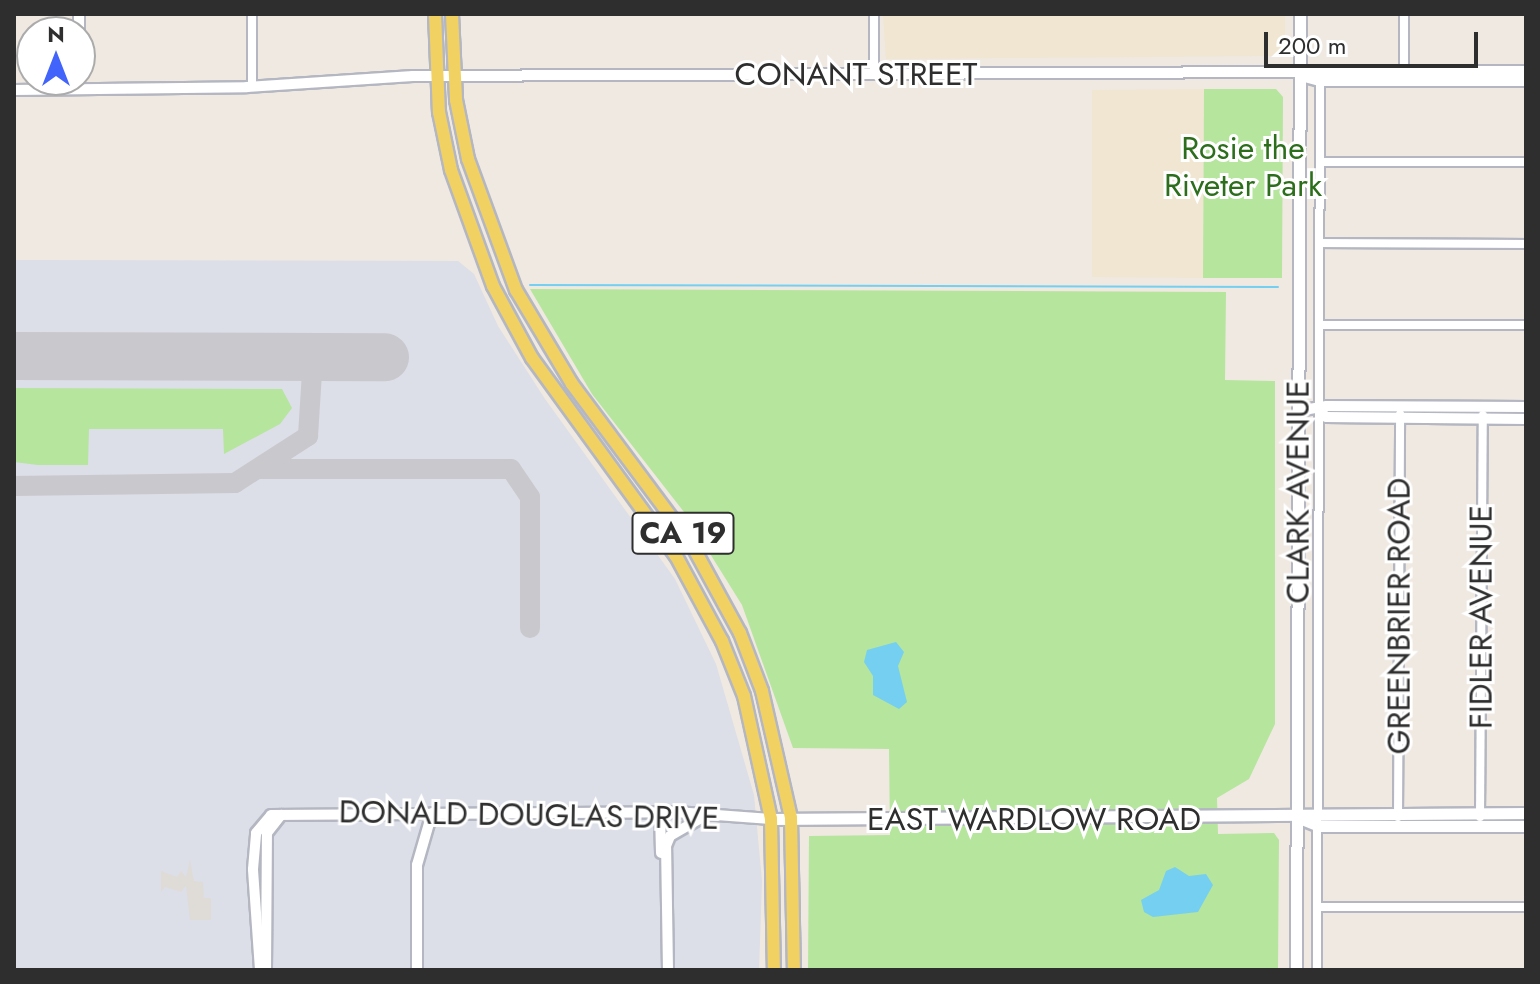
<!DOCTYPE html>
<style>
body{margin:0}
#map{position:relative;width:1540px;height:984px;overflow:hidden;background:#efe9e1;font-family:Jost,sans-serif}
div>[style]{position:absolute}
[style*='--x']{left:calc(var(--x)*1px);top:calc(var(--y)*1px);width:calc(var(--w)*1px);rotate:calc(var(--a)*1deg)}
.education>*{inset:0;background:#f0e6d1}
.airport>*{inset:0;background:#dcdee8}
.green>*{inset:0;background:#b6e59e}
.plaza>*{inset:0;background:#dfdcd8}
.water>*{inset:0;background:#75cff0}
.stream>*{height:2px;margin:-1px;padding:0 1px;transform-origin:1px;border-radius:1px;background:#75cff0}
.taxiway>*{height:20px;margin:-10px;padding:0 10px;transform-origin:10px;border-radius:10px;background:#c9c8cc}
.runway>*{height:48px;margin:-24px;padding:0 24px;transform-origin:24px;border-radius:24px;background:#c9c8cc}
.roads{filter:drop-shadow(2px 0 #b4b7c1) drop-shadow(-2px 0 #b4b7c1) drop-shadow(0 2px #b4b7c1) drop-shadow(0 -2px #b4b7c1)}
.minor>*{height:8px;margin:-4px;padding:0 4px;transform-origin:4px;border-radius:4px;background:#fff}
.tertiary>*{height:10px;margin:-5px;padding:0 5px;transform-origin:5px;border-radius:5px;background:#fff}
.secondary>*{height:11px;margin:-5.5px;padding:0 5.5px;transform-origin:5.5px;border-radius:5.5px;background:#fff}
.primary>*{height:12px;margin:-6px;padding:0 6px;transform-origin:6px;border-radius:6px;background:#f2d163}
span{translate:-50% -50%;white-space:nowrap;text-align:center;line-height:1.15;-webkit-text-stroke:6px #fff;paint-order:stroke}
.shield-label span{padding:2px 6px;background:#fff;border:2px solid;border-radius:6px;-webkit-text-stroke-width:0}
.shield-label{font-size:30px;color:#2e2e2e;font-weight:700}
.street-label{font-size:32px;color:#2e2e2e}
.park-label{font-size:32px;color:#2c6e1b}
.frame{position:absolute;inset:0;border:16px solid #2e2e2e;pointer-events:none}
.north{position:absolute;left:16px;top:16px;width:80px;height:80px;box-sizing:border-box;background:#fff;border:2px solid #ababab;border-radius:50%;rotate:0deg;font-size:22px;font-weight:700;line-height:32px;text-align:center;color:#2e2e2e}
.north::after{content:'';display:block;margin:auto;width:28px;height:36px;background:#4264fb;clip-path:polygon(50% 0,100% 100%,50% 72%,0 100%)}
.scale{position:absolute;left:1264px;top:32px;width:214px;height:36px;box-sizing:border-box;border:4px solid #2e2e2e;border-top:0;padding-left:10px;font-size:24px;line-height:28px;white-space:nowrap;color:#2e2e2e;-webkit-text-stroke:6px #fff;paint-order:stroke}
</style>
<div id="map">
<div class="education">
<i style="clip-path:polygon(883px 14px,1285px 14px,1285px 56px,886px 59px)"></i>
<i style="clip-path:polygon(1204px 89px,1203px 278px,1092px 277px,1092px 90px)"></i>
</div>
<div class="airport">
<i style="clip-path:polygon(14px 260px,458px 261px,474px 274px,498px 326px,545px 399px,675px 579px,716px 664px,754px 795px,762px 881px,759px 970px,14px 970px)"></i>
</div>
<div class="green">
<i style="clip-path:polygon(1204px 89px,1276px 89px,1283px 97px,1282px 278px,1203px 278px)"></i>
<i style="clip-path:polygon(530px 289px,1226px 292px,1225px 380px,1275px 381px,1275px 724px,1249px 779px,1217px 798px,1218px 834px,1274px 833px,1279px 840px,1278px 970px,808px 970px,809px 836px,890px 835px,889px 749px,793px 748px,742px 605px,684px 512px,592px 394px)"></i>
<i style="clip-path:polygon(14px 388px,282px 389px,292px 408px,280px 424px,224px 454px,223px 429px,89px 429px,88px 465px,38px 465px,14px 462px)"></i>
</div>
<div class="plaza">
<i style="clip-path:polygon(190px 860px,194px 881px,203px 882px,204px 898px,211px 898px,211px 920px,190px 920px,186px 886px,181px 892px,165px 887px,161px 892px,161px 871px,177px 877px,181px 871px,186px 877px)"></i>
</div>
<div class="water">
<i style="clip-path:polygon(896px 642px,904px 652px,898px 666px,907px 702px,899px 709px,873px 695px,873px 676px,864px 662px,867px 650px)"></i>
<i style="clip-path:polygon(1175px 867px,1189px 876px,1206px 874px,1213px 885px,1198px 912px,1153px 917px,1144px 912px,1141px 900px,1159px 890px,1166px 871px)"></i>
</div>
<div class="stream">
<i style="--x:530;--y:285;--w:748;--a:0.15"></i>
</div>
<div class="taxiway">
<i style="--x:260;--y:469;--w:251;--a:0"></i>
<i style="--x:511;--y:469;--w:34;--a:56"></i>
<i style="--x:530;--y:497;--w:131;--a:90"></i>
<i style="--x:14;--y:486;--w:221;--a:-0.8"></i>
<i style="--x:235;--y:483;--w:87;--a:-32.8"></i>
<i style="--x:308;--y:436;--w:79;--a:-86.4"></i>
</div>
<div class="runway">
<i style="--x:14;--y:356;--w:371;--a:0.2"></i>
</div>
<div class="roads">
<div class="minor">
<i style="--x:252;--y:14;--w:73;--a:90"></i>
<i style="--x:874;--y:74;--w:60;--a:-90"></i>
<i style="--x:1404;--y:76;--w:62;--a:-90"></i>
<i style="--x:1320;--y:162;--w:206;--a:0"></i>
<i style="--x:1320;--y:243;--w:206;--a:0.3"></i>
<i style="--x:1320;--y:325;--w:206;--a:0"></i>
<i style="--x:1398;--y:817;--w:403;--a:-89.7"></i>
<i style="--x:1480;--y:817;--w:402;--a:-89.6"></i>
<i style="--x:1318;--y:907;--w:208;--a:0"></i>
<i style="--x:1317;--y:970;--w:895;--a:-89.81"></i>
</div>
<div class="tertiary">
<i style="--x:79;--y:14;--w:18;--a:90"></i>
<i style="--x:1301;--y:76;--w:20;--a:15"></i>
<i style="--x:1320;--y:81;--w:206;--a:0"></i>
<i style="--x:14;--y:90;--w:233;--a:-0.7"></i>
<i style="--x:247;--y:87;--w:166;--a:-3.8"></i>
<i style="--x:413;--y:76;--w:1113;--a:-0.26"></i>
<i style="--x:1298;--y:411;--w:29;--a:-10"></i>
<i style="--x:1327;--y:406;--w:199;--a:0.3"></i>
<i style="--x:1320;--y:411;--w:8;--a:45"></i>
<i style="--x:1326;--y:417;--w:200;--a:0.6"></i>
<i style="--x:660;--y:812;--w:41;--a:88.6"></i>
<i style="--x:260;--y:970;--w:101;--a:-94"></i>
<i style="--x:253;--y:869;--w:36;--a:-85"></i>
<i style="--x:256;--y:833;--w:23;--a:-50"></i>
<i style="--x:271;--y:815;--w:405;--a:-0.4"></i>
<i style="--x:676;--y:812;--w:95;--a:4.2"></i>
<i style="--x:266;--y:970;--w:137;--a:-89.6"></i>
<i style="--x:267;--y:833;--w:23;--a:-52"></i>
<i style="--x:417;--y:970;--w:105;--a:-90"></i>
<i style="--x:417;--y:865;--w:54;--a:-73.9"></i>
<i style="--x:668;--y:970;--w:124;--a:-90.9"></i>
<i style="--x:666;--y:846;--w:11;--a:-68"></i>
<i style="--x:670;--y:836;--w:38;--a:-30"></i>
</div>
<div class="secondary">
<i style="--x:1299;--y:818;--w:22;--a:22"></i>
<i style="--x:1319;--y:826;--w:207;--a:0"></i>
<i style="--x:771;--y:819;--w:755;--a:-0.46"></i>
<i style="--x:1296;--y:970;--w:956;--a:-89.76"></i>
</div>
<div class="primary">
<i style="--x:435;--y:14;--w:98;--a:87.7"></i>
<i style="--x:439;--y:112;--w:59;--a:78.3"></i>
<i style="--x:451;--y:170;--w:123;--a:70.1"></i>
<i style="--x:493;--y:286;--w:82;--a:61.6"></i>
<i style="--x:532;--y:358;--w:245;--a:54"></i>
<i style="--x:676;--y:556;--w:97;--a:61.6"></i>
<i style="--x:722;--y:641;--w:59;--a:68.2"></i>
<i style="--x:744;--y:696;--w:126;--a:77.6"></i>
<i style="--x:771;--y:819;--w:151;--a:88.9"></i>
<i style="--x:452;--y:14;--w:86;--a:87.3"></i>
<i style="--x:456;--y:100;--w:60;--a:78.5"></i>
<i style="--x:468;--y:159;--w:140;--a:69.9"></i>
<i style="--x:516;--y:290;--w:109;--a:59.2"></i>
<i style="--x:572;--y:384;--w:201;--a:53.3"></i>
<i style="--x:692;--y:545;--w:100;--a:61.4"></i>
<i style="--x:740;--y:633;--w:62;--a:69.2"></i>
<i style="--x:762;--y:691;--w:130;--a:77.1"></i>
<i style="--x:791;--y:818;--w:152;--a:88.9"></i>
</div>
</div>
<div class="shield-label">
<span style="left:683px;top:533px">CA 19</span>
</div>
<div class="street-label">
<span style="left:856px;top:74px">CONANT STREET</span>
<span style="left:1298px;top:492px;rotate:-90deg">CLARK AVENUE</span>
<span style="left:1399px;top:616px;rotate:-90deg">GREENBRIER ROAD</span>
<span style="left:1481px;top:617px;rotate:-90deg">FIDLER AVENUE</span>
<span style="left:529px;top:815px;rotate:1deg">DONALD DOUGLAS DRIVE</span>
<span style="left:1034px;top:819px">EAST WARDLOW ROAD</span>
</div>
<div class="park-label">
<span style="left:1243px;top:167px">Rosie the<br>Riveter Park</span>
</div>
<div class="frame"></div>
<div class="north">N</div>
<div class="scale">200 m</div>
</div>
